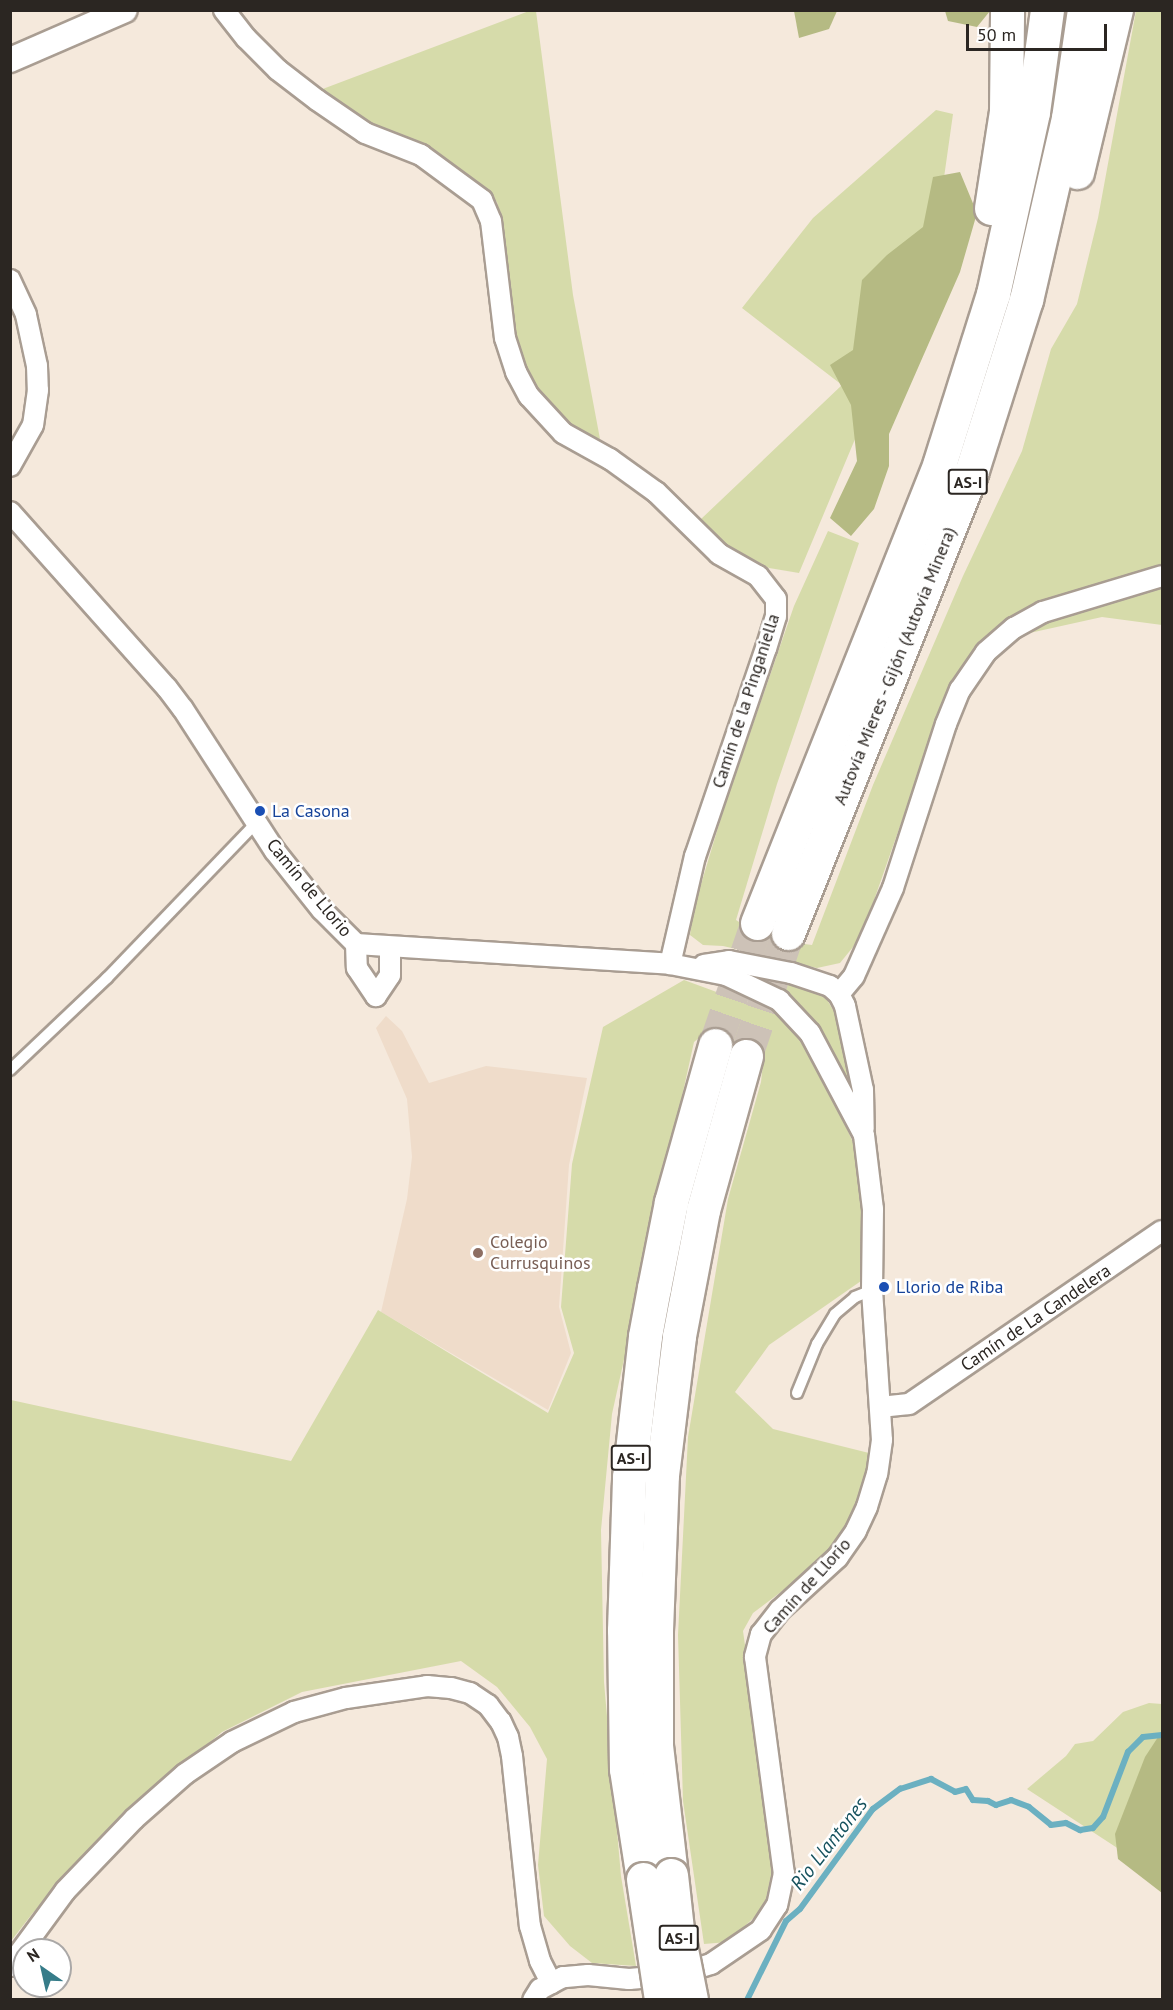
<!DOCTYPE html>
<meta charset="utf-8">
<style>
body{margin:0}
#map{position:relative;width:1173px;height:2010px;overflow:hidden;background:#f5e9dc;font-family:"PT Sans",sans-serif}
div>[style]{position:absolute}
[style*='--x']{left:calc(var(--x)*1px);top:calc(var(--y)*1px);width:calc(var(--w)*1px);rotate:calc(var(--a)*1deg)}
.built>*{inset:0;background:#efdcca}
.green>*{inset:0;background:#d6dbaa}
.forest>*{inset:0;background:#b5ba83}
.stream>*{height:6px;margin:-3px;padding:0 3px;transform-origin:3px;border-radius:3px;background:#6bb0c1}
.motorway-tunnel>*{height:33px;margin-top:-16.5px;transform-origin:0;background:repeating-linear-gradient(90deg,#cdc2b7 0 33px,transparent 0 49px)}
.roads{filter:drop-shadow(2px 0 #a99d92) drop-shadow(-2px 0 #a99d92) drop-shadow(0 2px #a99d92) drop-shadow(0 -2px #a99d92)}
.service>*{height:10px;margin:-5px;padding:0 5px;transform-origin:5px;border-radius:5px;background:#fff}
.minor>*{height:20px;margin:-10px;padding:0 10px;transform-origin:10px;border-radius:10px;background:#fff}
.tertiary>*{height:24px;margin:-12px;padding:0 12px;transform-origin:12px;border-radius:12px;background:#fff}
.motorway>*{height:33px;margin:-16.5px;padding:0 16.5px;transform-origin:16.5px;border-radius:16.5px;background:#fff}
.bridges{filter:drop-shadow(2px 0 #a99d92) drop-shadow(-2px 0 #a99d92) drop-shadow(0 2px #a99d92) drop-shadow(0 -2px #a99d92)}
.motorway-bridge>*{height:33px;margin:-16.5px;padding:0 16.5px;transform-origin:16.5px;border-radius:16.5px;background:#fff}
.dots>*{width:16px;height:16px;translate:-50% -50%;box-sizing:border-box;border:3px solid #fff;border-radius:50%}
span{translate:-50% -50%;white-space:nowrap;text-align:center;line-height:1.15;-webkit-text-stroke:5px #fff;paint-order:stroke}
.shield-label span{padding:2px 4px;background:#fff;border:2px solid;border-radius:4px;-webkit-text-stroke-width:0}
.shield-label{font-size:16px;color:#2b2622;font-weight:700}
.street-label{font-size:18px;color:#2b2622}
.transit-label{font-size:18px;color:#164399}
.left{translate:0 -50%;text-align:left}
.education-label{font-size:18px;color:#785e54}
.water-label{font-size:20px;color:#16525e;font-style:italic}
.frame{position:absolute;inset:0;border:12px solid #2b2622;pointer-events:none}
.north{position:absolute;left:12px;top:1938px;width:60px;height:60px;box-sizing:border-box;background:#fff;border:2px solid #aaa8a7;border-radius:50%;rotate:326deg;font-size:16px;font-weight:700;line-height:24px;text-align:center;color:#2b2622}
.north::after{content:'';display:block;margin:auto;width:21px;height:27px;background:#367c89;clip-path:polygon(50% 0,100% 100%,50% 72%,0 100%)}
.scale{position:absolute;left:966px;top:24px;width:141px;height:27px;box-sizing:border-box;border:3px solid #2b2622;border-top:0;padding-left:8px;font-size:18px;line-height:21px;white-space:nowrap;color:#2b2622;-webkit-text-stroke:4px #fff;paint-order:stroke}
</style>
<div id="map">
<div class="built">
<i style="clip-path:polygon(386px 1016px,402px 1031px,429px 1083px,486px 1066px,587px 1078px,569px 1165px,559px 1307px,571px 1353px,548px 1410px,381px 1312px,407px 1199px,412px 1157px,407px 1099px,376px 1028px)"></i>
</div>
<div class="green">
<i style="clip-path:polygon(529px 11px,536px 11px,573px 295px,600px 439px,572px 428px,553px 411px,532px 379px,515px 344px,505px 240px,497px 202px,435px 156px,368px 129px,320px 90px)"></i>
<i style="clip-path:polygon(1136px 11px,1162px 11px,1162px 566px,1025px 610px,1005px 621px,989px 636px,960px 671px,926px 752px,866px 923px,853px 947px,840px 963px,817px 968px,723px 946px,703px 945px,690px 935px,693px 911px,723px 811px,794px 606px,828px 531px,859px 543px,777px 784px,736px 920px,750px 929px,771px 929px,782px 941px,812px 945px,873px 785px,963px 576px,1022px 451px,1051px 349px,1077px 304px,1098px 218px)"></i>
<i style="clip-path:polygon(936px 110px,953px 114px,938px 220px,899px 334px,799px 573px,769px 568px,724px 544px,700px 520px,842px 385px,742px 308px,813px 218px)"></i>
<i style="clip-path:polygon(1162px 585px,1162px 625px,1102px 617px,1012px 637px,1064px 612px)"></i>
<i style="clip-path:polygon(757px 976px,777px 976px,800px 982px,825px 996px,837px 1017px,855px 1099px,818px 1029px,804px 1010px,783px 992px)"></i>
<i style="clip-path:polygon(684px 980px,787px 1018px,833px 1097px,858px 1154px,861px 1206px,861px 1281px,769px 1345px,735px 1392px,773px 1429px,869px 1453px,862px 1490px,851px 1520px,830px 1550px,802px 1576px,753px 1613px,743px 1631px,775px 1858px,764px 1908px,728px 1942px,704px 1944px,683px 1801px,678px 1635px,688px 1437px,728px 1199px,761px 1082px,763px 1063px,758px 1055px,700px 1037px,694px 1042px,612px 1414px,601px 1530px,604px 1682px,621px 1876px,636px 1966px,592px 1963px,570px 1946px,544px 1916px,538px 1865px,547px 1759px,530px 1727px,497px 1687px,461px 1661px,302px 1692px,222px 1732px,130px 1809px,32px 1914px,11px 1941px,11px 1400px,291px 1461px,378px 1310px,548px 1413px,574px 1353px,561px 1307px,572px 1164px,603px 1027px)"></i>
<i style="clip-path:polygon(1149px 1703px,1162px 1704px,1162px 1882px,1128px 1855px,1027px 1789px,1066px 1756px,1075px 1744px,1093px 1741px,1123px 1712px)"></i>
</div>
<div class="forest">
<i style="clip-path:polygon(794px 11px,794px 10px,837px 11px,829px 29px,799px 38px)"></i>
<i style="clip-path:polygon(945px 11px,990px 10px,990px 11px,977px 27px,948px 21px)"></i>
<i style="clip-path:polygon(960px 172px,977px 213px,960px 272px,889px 434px,889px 466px,874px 509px,851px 536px,830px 518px,857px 461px,851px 405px,830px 365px,853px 350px,862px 280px,887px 255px,923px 227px,933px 177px)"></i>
<i style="clip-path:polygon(1162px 1731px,1162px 1893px,1118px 1859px,1115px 1834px,1145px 1757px)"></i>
</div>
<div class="stream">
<i style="--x:747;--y:2000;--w:88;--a:-63.7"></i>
<i style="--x:786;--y:1921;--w:18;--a:-41"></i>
<i style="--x:800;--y:1909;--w:124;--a:-53.9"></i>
<i style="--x:873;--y:1809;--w:34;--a:-37"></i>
<i style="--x:900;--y:1789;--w:33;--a:-18"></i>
<i style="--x:931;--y:1779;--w:27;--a:28"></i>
<i style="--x:955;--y:1792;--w:11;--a:-15"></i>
<i style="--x:966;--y:1789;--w:13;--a:58"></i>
<i style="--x:973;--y:1800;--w:15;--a:4"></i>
<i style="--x:988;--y:1801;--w:9;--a:27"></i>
<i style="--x:996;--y:1805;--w:16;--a:-18"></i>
<i style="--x:1011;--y:1800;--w:19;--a:21"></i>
<i style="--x:1029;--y:1807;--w:28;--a:39"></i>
<i style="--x:1051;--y:1825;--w:15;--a:-8"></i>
<i style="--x:1066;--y:1823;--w:16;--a:27"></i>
<i style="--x:1080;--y:1830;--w:13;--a:-9"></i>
<i style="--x:1093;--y:1828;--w:15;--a:-48"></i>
<i style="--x:1103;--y:1817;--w:70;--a:-69"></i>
<i style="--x:1128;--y:1752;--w:21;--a:-45"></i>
<i style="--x:1143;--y:1737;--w:19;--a:-6"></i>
</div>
<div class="motorway-tunnel">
<i style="--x:715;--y:1045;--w:129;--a:-71"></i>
<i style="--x:746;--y:1056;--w:130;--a:-71.1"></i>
</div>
<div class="roads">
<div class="service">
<i style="--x:10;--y:1070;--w:134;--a:-43.5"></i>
<i style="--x:107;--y:978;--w:216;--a:-46.1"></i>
<i style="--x:797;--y:1393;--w:53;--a:-67.8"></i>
<i style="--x:817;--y:1344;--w:35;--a:-59"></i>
<i style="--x:835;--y:1314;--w:26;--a:-40"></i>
<i style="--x:855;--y:1297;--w:18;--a:-22"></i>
</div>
<div class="minor">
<i style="--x:224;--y:10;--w:36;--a:52"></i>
<i style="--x:246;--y:38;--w:45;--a:45"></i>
<i style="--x:278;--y:70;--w:49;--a:37.6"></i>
<i style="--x:317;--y:100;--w:58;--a:34.5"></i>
<i style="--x:365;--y:133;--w:60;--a:21.4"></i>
<i style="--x:421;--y:155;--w:76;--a:36.4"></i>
<i style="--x:482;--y:200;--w:23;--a:67"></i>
<i style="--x:491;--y:221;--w:118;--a:83.2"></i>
<i style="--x:505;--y:338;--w:36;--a:72"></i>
<i style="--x:516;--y:372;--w:27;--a:62"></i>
<i style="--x:529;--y:396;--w:50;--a:47.4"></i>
<i style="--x:563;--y:433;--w:54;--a:29"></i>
<i style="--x:610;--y:459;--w:57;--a:35.7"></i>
<i style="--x:656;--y:492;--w:88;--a:44.5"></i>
<i style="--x:719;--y:554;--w:45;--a:29.4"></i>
<i style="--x:758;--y:576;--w:29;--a:52"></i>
<i style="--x:776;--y:599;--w:17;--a:90"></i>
<i style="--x:776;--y:616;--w:34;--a:107"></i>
<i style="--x:766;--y:648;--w:220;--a:108.8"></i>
<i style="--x:695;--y:856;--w:111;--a:103"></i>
<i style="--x:10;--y:280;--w:38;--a:65"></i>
<i style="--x:26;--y:315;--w:52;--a:77.8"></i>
<i style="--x:37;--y:366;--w:24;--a:88"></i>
<i style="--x:38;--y:390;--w:35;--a:98"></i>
<i style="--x:33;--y:425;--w:47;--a:119.3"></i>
<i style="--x:10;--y:512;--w:236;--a:48.3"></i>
<i style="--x:167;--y:688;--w:26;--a:53"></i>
<i style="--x:183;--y:709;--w:169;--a:57.1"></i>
<i style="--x:275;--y:851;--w:75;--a:51.5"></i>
<i style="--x:322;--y:910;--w:48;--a:45"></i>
<i style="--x:356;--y:944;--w:315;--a:3.6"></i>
<i style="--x:670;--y:964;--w:57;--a:11.1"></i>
<i style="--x:726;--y:975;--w:59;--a:25.3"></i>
<i style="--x:779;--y:1000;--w:45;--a:46.8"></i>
<i style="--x:810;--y:1033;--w:115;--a:62.1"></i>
<i style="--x:864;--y:1135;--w:75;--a:83.1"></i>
<i style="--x:873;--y:1209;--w:81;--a:90.7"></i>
<i style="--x:872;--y:1290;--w:150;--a:86.2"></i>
<i style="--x:882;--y:1440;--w:34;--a:98"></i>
<i style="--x:877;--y:1474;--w:34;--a:107"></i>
<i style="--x:867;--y:1507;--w:26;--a:115"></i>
<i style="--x:856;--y:1531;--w:32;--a:125"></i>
<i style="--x:838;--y:1557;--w:79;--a:137.6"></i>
<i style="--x:780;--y:1610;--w:31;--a:128"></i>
<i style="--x:761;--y:1634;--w:24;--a:105"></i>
<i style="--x:755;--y:1657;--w:218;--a:82.4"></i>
<i style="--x:784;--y:1873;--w:33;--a:102"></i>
<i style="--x:777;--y:1905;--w:30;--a:123"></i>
<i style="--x:761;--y:1930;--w:60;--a:145.8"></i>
<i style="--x:711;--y:1964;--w:38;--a:163"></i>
<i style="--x:675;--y:1975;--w:46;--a:175"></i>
<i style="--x:629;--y:1979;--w:41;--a:-174.4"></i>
<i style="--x:588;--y:1975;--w:25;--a:175"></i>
<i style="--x:563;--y:1977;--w:26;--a:152"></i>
<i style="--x:540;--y:1989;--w:13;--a:122"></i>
<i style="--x:356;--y:944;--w:24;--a:88"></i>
<i style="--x:357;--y:968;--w:34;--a:56"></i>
<i style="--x:376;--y:996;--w:25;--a:-56"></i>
<i style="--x:390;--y:975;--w:27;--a:-90"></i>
<i style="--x:704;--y:965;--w:25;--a:-9"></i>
<i style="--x:729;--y:961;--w:63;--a:11"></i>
<i style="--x:791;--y:973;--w:41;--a:18.4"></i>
<i style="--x:830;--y:986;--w:12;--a:42"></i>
<i style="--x:839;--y:994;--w:13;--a:63"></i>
<i style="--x:845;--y:1006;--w:86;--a:77.9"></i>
<i style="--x:863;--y:1090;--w:39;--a:89"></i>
<i style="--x:839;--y:994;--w:23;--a:-50"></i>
<i style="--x:854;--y:976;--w:96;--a:-66.1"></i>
<i style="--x:893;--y:888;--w:172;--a:-72.1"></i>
<i style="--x:946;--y:724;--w:37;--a:-68"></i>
<i style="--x:960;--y:690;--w:46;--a:-55.6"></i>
<i style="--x:986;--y:652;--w:37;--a:-41"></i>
<i style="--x:1014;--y:628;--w:33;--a:-29"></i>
<i style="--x:1043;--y:612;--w:124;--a:-16.8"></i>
<i style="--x:880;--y:1407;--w:29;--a:-6"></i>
<i style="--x:909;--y:1404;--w:306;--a:-34.4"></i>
<i style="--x:10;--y:1966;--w:93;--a:-53.7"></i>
<i style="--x:65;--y:1891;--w:100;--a:-46.2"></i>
<i style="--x:134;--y:1819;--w:68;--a:-41.4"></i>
<i style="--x:185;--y:1774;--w:57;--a:-34.2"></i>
<i style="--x:232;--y:1742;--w:69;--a:-25.8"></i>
<i style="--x:294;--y:1712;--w:54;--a:-15.1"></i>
<i style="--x:346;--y:1698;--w:82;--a:-8.4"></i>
<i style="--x:427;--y:1686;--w:24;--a:5"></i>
<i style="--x:451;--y:1688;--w:20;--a:15"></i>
<i style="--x:470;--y:1693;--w:22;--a:34"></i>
<i style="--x:488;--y:1705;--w:21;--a:53"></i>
<i style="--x:501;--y:1722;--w:17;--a:65"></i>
<i style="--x:508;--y:1737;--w:19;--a:78"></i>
<i style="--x:512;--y:1756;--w:171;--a:84"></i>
<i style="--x:530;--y:1926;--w:36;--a:74"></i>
<i style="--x:540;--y:1961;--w:25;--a:63"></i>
</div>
<div class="tertiary">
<i style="--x:10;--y:60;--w:125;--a:-23.5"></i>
</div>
<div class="motorway">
<i style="--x:1077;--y:172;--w:167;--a:-76.5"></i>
<i style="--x:991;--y:208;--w:98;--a:-81.2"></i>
<i style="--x:1006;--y:111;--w:101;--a:-89.4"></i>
<i style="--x:757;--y:923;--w:496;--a:-68.3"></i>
<i style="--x:940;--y:462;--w:176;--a:-72.5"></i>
<i style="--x:993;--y:294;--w:186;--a:-77.6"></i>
<i style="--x:1033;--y:112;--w:103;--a:-82.2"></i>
<i style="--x:788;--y:933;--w:495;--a:-68.3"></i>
<i style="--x:971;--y:473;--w:182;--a:-72.4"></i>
<i style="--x:1026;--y:300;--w:187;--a:-77"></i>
<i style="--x:1068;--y:118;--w:109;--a:-81.6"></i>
<i style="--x:671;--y:1875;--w:131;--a:-96.6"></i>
<i style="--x:656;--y:1745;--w:115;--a:-90"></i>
<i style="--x:656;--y:1630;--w:155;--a:-87.8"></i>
<i style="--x:662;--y:1475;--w:140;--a:-83"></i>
<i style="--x:679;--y:1336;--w:128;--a:-79.2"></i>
<i style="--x:703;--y:1210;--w:160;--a:-74.4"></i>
<i style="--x:643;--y:1879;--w:111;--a:-98.8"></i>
<i style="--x:626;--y:1769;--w:139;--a:-90.8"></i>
<i style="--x:624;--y:1630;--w:153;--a:-88.1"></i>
<i style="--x:629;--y:1477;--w:142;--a:-83.5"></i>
<i style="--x:645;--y:1336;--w:49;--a:-79.4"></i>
<i style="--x:654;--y:1288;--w:88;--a:-78.8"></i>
<i style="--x:671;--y:1202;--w:163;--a:-74.3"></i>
</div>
</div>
<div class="bridges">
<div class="motorway-bridge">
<i style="--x:671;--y:1875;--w:54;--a:83.7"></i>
<i style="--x:677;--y:1929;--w:72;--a:78.8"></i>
<i style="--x:643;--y:1879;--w:122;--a:81.5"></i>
</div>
</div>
<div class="dots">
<i style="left:260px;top:811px;background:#1a4fb4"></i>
<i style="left:478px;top:1253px;background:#8d6e63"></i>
<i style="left:884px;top:1287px;background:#1a4fb4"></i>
</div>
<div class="shield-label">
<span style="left:968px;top:482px">AS-I</span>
<span style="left:631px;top:1458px">AS-I</span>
<span style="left:679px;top:1938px">AS-I</span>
</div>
<div class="street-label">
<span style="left:895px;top:666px;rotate:-68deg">Autovía Mieres - Gijón (Autovía Minera)</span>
<span style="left:746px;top:701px;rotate:-72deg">Camín de la Pinganiella</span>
<span style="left:309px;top:888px;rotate:50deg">Camín de Llorio</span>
<span style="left:1036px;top:1318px;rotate:-34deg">Camín de La Candelera</span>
<span style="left:807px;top:1586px;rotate:-48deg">Camín de Llorio</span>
</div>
<div class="transit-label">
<span class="left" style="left:272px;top:811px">La Casona</span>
<span class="left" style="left:896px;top:1287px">Llorio de Riba</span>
</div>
<div class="education-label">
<span class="left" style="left:490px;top:1253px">Colegio<br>Currusquinos</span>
</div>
<div class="water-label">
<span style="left:829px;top:1844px;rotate:-52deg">Rio Llantones</span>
</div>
<div class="frame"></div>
<div class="north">N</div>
<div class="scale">50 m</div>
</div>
